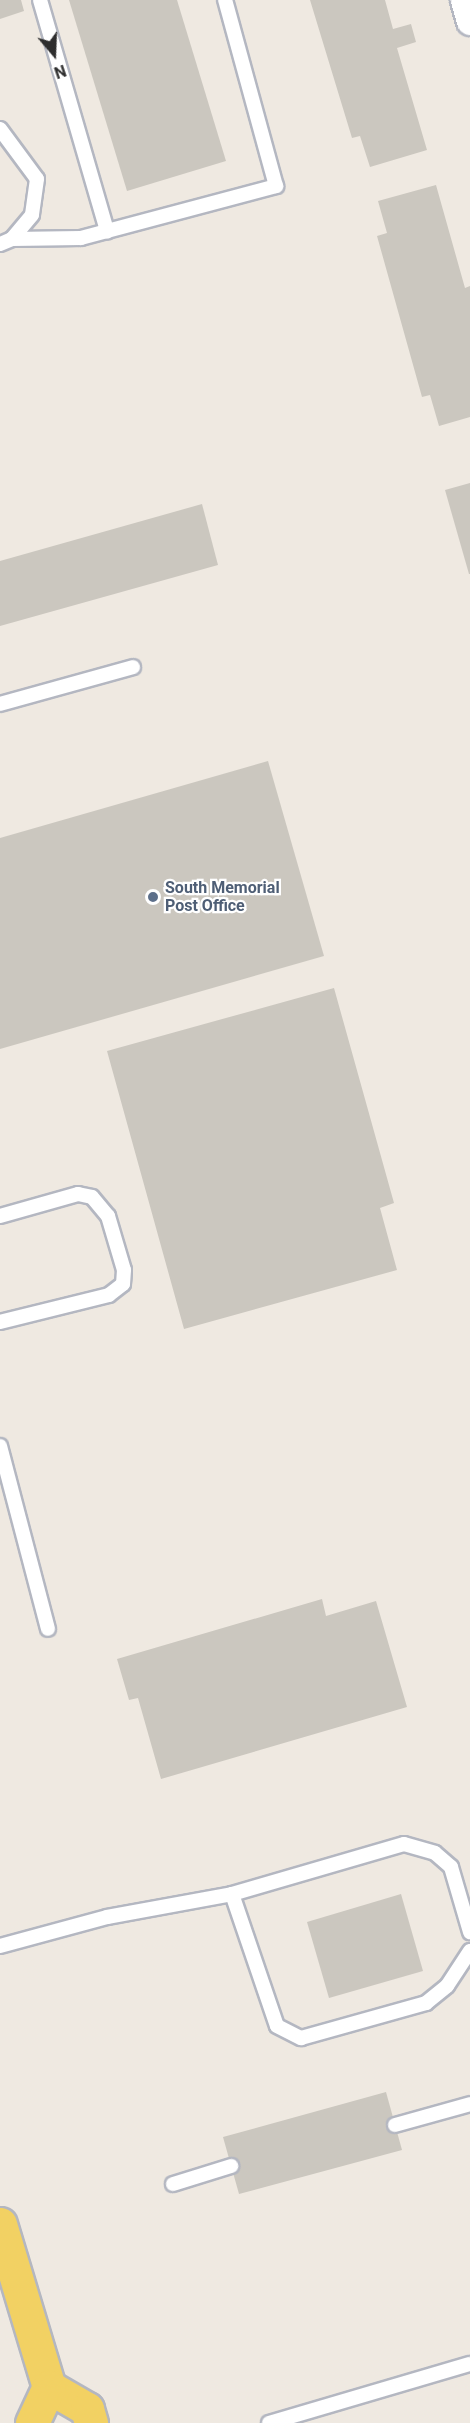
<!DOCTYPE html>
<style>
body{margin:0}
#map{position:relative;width:470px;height:2423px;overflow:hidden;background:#efe9e1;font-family:Roboto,sans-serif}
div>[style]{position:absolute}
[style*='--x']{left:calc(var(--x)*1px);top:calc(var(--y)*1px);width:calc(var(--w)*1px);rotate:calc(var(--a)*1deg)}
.building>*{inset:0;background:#cbc7bf}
.roads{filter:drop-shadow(2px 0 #b4b7c1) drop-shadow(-2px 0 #b4b7c1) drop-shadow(0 2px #b4b7c1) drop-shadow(0 -2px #b4b7c1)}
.lane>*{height:14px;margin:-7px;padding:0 7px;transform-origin:7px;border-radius:7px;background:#fff}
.street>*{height:27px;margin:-13.5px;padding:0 13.5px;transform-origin:13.5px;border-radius:13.5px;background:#fff}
.primary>*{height:33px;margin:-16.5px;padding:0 16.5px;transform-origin:16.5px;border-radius:16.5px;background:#f2d163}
.dots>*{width:16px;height:16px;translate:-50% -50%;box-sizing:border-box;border:3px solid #fff;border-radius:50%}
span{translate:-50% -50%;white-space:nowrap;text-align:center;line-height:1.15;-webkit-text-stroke:4.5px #fff;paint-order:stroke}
.service-label{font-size:16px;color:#4e5e75;font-weight:700}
.left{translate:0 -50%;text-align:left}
.north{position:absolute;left:24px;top:24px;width:60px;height:60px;-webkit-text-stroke:4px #fff;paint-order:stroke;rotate:161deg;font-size:16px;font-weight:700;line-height:24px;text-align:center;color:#2e2e2e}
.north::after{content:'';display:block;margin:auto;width:21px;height:27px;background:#2e2e2e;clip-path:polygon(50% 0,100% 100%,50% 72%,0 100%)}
</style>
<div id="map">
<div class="building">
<i style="clip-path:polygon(0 0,21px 0,24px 11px,0 19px)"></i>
<i style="clip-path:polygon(69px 0,177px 0,226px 161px,127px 191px)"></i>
<i style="clip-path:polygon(310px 0,385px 0,393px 29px,411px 24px,416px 42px,397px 48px,427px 150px,370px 167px,360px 136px,352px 138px)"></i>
<i style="clip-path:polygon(436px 185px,465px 288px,470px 286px,470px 417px,439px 426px,430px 395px,422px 397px,377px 236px,387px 233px,378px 201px)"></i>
<i style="clip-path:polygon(470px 483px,470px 574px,469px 574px,445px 490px)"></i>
<i style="clip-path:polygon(202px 504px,218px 565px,0 626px,0 561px)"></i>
<i style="clip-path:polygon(268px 761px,324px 956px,0 1049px,0 838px)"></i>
<i style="clip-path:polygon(334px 988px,394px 1203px,380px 1208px,397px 1270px,184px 1329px,107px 1051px)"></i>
<i style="clip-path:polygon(322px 1599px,326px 1616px,376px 1601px,407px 1707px,161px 1779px,138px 1698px,129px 1700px,117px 1659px)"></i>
<i style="clip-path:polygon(401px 1894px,423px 1971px,329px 1998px,307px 1922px)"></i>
<i style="clip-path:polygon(386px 2092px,402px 2150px,239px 2194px,223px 2137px)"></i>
</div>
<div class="roads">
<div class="lane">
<i style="--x:40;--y:0;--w:241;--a:73.8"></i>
<i style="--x:0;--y:129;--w:62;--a:53.5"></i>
<i style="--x:37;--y:179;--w:36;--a:98"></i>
<i style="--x:32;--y:215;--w:31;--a:130"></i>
<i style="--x:12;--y:239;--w:13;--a:157"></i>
<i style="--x:12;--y:239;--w:69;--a:-0.8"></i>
<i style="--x:81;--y:238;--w:202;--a:-14.9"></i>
<i style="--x:276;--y:186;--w:193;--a:-105.3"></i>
<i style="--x:0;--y:704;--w:138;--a:-15.5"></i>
<i style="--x:0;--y:1216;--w:81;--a:-15.8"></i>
<i style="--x:78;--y:1194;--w:14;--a:12"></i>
<i style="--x:92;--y:1197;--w:25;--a:50"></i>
<i style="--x:108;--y:1216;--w:56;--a:73.5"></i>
<i style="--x:124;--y:1270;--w:14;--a:94"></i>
<i style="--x:123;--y:1284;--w:18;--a:142"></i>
<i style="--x:109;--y:1295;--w:112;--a:166.1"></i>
<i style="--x:0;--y:1446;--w:189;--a:75.3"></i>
<i style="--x:232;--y:1894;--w:139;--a:71.2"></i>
<i style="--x:277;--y:2026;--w:27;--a:27"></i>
<i style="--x:301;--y:2038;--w:130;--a:-15.6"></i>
<i style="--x:426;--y:2003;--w:27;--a:-39"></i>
<i style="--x:447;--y:1986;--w:42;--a:-56.7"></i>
<i style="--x:0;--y:1946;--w:111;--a:-15.2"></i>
<i style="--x:107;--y:1917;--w:127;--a:-10.4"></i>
<i style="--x:232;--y:1894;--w:179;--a:-16.2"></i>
<i style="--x:404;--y:1844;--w:32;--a:16"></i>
<i style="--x:435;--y:1853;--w:21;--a:41"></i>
<i style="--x:451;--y:1867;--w:68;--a:73.7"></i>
<i style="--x:395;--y:2125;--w:78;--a:-15.6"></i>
<i style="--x:173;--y:2184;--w:61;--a:-17.2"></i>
<i style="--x:269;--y:2423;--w:209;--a:-16.4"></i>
</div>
<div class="street">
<i style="--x:464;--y:0;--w:22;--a:74"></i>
</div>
<div class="primary">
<i style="--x:0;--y:2224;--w:170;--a:73.3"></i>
<i style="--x:49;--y:2387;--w:44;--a:30.1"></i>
<i style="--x:87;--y:2409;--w:15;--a:74"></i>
<i style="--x:32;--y:2423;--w:40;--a:-65"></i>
</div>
</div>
<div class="dots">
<i style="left:153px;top:897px;background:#5c6f8a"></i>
</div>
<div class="service-label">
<span class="left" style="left:165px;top:897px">South Memorial<br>Post Office</span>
</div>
<div class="north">N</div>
</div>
